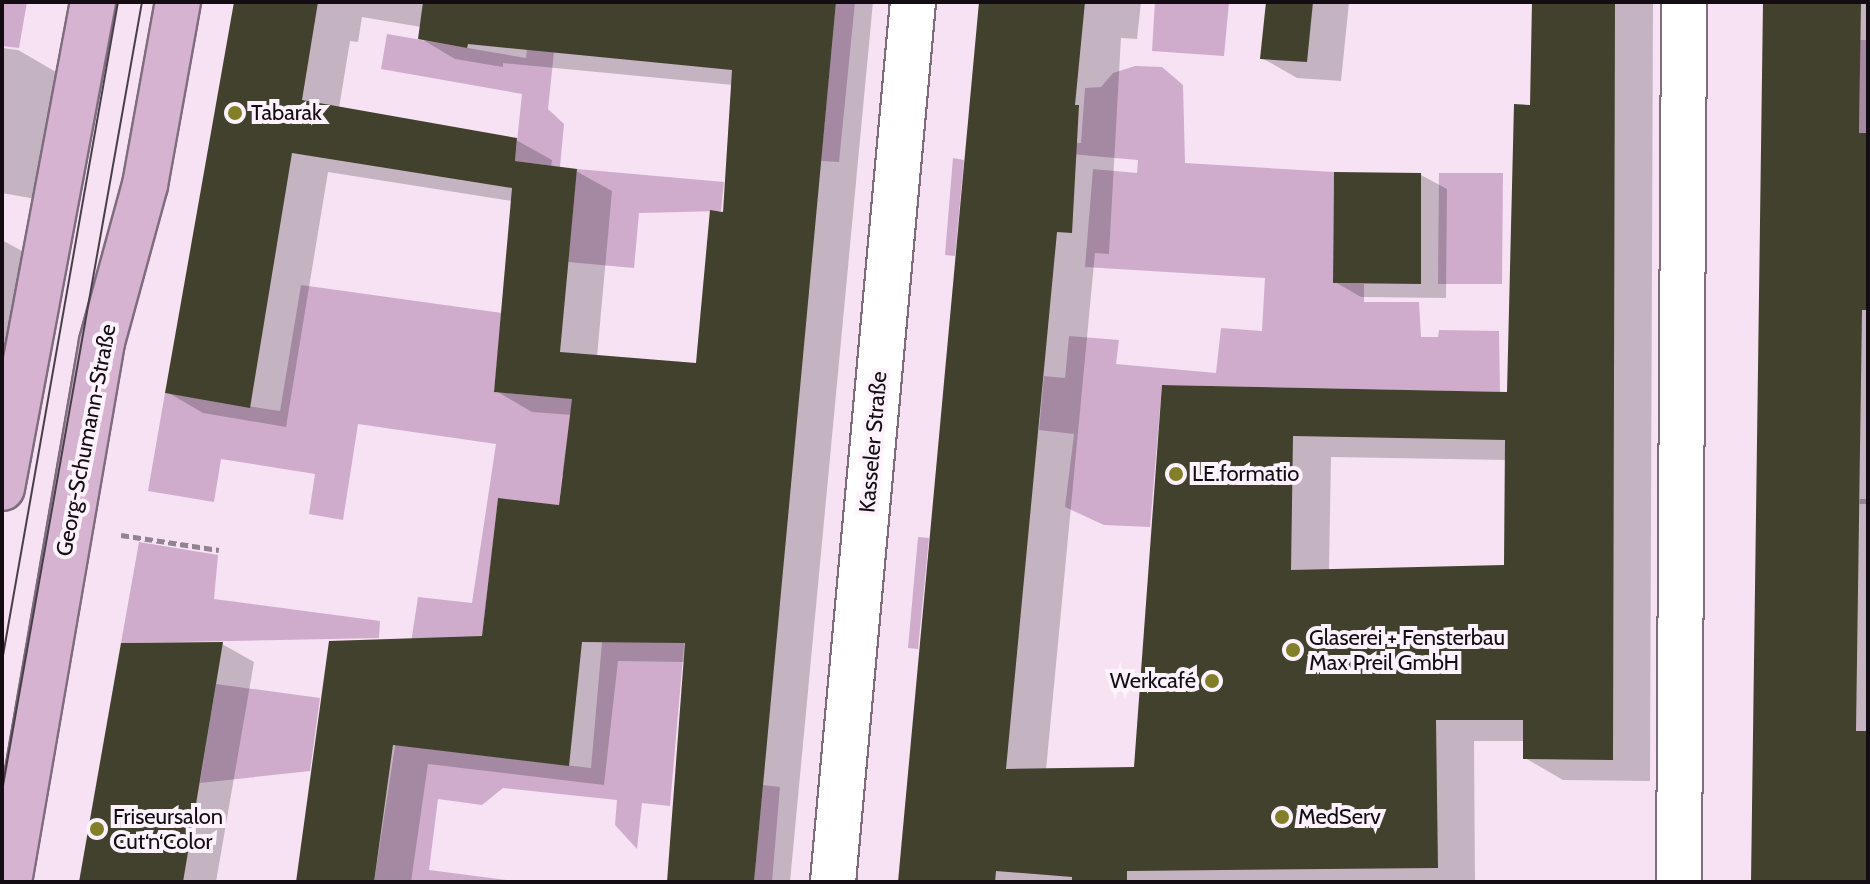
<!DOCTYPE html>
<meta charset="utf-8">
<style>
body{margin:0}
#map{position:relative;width:1870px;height:884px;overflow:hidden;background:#f6e2f3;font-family:Cabin,sans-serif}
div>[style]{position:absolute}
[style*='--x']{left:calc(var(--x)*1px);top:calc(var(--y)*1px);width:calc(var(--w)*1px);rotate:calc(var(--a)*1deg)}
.green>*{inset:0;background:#cfaccb}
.shadow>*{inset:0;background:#0003}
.building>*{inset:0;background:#41412d}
.path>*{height:5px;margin-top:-2.5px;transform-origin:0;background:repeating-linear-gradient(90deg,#91838f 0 8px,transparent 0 12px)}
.roads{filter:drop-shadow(2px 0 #7f6d7d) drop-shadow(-2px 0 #7f6d7d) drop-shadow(0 2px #7f6d7d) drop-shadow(0 -2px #7f6d7d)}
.minor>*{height:44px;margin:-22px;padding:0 22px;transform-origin:22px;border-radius:22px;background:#fff}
.major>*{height:44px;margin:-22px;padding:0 22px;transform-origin:22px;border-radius:22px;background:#d5b3d1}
.tram>*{height:2px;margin:-1px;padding:0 1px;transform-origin:1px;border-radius:1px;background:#493f48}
.dots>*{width:22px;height:22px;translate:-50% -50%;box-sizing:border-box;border:4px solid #fef2fd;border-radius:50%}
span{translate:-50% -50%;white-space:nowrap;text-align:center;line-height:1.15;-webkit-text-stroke:8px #fef2fd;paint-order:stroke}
.poi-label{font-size:22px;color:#130d13}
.left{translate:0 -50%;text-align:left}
.right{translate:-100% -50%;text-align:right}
.street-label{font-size:22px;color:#130d13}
.frame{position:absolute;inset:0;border:4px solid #130d13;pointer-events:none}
</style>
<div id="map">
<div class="green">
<i style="clip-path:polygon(2px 2px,27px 2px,19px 48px,2px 46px)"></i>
<i style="clip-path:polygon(836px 2px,855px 2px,839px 162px,821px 161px)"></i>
<i style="clip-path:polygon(1155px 2px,1229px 2px,1224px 56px,1152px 51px)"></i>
<i style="clip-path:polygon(387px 34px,526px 58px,527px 49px,554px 52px,548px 109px,564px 124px,560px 167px,515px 161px,522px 94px,381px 69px)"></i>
<i style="clip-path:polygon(1860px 40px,1868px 40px,1868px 133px,1859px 133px)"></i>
<i style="clip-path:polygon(1135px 66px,1162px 67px,1183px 85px,1185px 163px,1334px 172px,1333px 283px,1364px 284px,1364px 302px,1419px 302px,1421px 337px,1438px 337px,1439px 330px,1499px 331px,1500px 392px,1162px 385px,1150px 527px,1104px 525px,1065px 507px,1074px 434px,1039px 430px,1044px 376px,1065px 378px,1069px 336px,1119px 340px,1116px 364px,1216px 373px,1221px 328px,1262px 331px,1265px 278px,1085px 267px,1093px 169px,1137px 173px,1138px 160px,1070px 154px,1071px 143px,1081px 143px,1085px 88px,1101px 87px,1113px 73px)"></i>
<i style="clip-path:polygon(953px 158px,964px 160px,955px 256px,945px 255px)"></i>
<i style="clip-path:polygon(577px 169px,724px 182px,721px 211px,639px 213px,634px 268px,568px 262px)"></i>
<i style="clip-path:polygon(1439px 173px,1503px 173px,1502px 284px,1438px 284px)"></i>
<i style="clip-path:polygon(301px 285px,502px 313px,494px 392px,599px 401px,562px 476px,559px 505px,498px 499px,482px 639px,429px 749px,591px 768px,602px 642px,695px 520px,670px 806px,642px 803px,637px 849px,615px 825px,617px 800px,503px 788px,482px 805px,438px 799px,429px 870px,522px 882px,374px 882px,418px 597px,472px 603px,496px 444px,358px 424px,343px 520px,309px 514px,315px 474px,221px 459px,214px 502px,148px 491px,165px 393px,280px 411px)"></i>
<i style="clip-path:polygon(918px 537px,929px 538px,918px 649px,908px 648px)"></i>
<i style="clip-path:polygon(139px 542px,218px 555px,214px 599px,380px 621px,379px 638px,121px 643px)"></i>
<i style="clip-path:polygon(216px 684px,320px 698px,310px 771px,200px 783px)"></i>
<i style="clip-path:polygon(763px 785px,780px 787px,772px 882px,754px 882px)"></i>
</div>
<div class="shadow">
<i style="clip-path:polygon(evenodd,236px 2px,873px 2px,790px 882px,668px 882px,685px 662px,618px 661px,604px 785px,428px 764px,411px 882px,297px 882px,330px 643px,484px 638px,560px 507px,572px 415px,532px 412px,496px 391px,512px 201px,328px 172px,286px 427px,203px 413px,167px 392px,236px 2px,362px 17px,421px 27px,420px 38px,455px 59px,503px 67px,503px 63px,733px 85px,725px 214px,698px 365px,597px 357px,612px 191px,576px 171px,551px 168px,552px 160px,516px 140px,339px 108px,350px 41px,358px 42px,362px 17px)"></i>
<i style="clip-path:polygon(evenodd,981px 2px,1141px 2px,1137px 39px,1121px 38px,1109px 254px,1095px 253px,1046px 770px,1136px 769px,1163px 387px,1509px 394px,1532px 107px,1534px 2px,1653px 2px,1650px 781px,1563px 780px,1525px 758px,1525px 741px,1474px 741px,1475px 882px,899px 882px,981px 2px,1331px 457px,1507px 460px,1506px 567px,1329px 571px,1331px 457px)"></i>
<i style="clip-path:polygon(1268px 2px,1349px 2px,1341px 81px,1297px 78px,1262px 58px)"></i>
<i style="clip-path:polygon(1765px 2px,1868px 2px,1868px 882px,1753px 882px)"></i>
<i style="clip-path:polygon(2px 48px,18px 50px,56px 72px,36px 199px,2px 193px)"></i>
<i style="clip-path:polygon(1421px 175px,1447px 189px,1446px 298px,1361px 297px,1335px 282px)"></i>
<i style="clip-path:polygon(2px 240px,31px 256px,17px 337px,2px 350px)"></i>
<i style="clip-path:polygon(222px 644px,254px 662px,216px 882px,81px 882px)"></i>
</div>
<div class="building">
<i style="clip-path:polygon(234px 2px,318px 2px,302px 100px,517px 138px,515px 161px,577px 169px,560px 352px,696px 363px,710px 210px,723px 212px,732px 70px,468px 44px,467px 48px,418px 39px,423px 2px,836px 2px,754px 882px,667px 882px,685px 643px,582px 642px,569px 766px,393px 745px,374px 882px,296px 882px,329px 641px,482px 636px,498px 498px,559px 505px,572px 399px,494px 392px,512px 188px,292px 153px,250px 408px,165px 393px)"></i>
<i style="clip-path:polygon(evenodd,979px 2px,1085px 2px,1075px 105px,1079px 105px,1072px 233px,1057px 232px,1006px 769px,1134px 767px,1162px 385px,1507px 392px,1514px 104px,1530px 105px,1532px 2px,1615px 2px,1613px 760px,1523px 759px,1523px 720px,1436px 720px,1438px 868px,1127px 871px,1127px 882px,1072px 882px,1072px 877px,996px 871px,995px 882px,898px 882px,979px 2px,1293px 436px,1505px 440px,1504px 565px,1291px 570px,1293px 436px)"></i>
<i style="clip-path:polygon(1266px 2px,1313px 2px,1307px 62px,1260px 59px)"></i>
<i style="clip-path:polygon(1763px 2px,1861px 2px,1859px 133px,1868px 133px,1868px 310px,1862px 310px,1856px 731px,1868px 731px,1868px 882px,1751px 882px)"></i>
<i style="clip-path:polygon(1334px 172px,1421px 173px,1421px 284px,1333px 283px)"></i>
<i style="clip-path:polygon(223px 642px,183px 882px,79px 882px,121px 643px)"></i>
</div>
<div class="path">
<i style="--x:1859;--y:501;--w:9;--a:0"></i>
<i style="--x:121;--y:535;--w:99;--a:8.7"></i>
</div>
<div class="roads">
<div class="minor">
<i style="--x:833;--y:882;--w:884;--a:-84.81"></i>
<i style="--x:1679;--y:882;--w:880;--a:-89.67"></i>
</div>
<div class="major">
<i style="--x:2;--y:488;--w:494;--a:-79.4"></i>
<i style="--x:9;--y:882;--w:548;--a:-80.23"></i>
<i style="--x:102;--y:342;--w:163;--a:-74.7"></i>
<i style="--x:145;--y:185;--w:186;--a:-79.8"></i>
</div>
</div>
<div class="tram">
<i style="--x:2;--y:661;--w:669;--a:-80.02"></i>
<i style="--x:2;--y:791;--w:801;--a:-79.94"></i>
</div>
<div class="dots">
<i style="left:235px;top:113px;background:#827f28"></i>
<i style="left:1176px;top:474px;background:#827f28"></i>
<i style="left:1293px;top:650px;background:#827f28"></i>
<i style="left:1212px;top:681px;background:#827f28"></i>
<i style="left:1282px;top:817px;background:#827f28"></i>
<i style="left:97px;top:829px;background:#827f28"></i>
</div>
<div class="poi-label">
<span class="left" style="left:251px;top:113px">Tabarak</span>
<span class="left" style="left:1192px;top:474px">LE.formatio</span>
<span class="left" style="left:1309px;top:650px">Glaserei + Fensterbau<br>Max Preil GmbH</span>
<span class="right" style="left:1196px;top:681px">Werkcafé</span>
<span class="left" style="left:113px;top:829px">Friseursalon<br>Cut‘n‘Color</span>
<span class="left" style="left:1298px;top:817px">MedServ</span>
</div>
<div class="street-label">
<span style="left:86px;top:440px;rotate:-79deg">Georg-Schumann-Straße</span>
<span style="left:873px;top:442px;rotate:-85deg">Kasseler Straße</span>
</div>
<div class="frame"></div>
</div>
